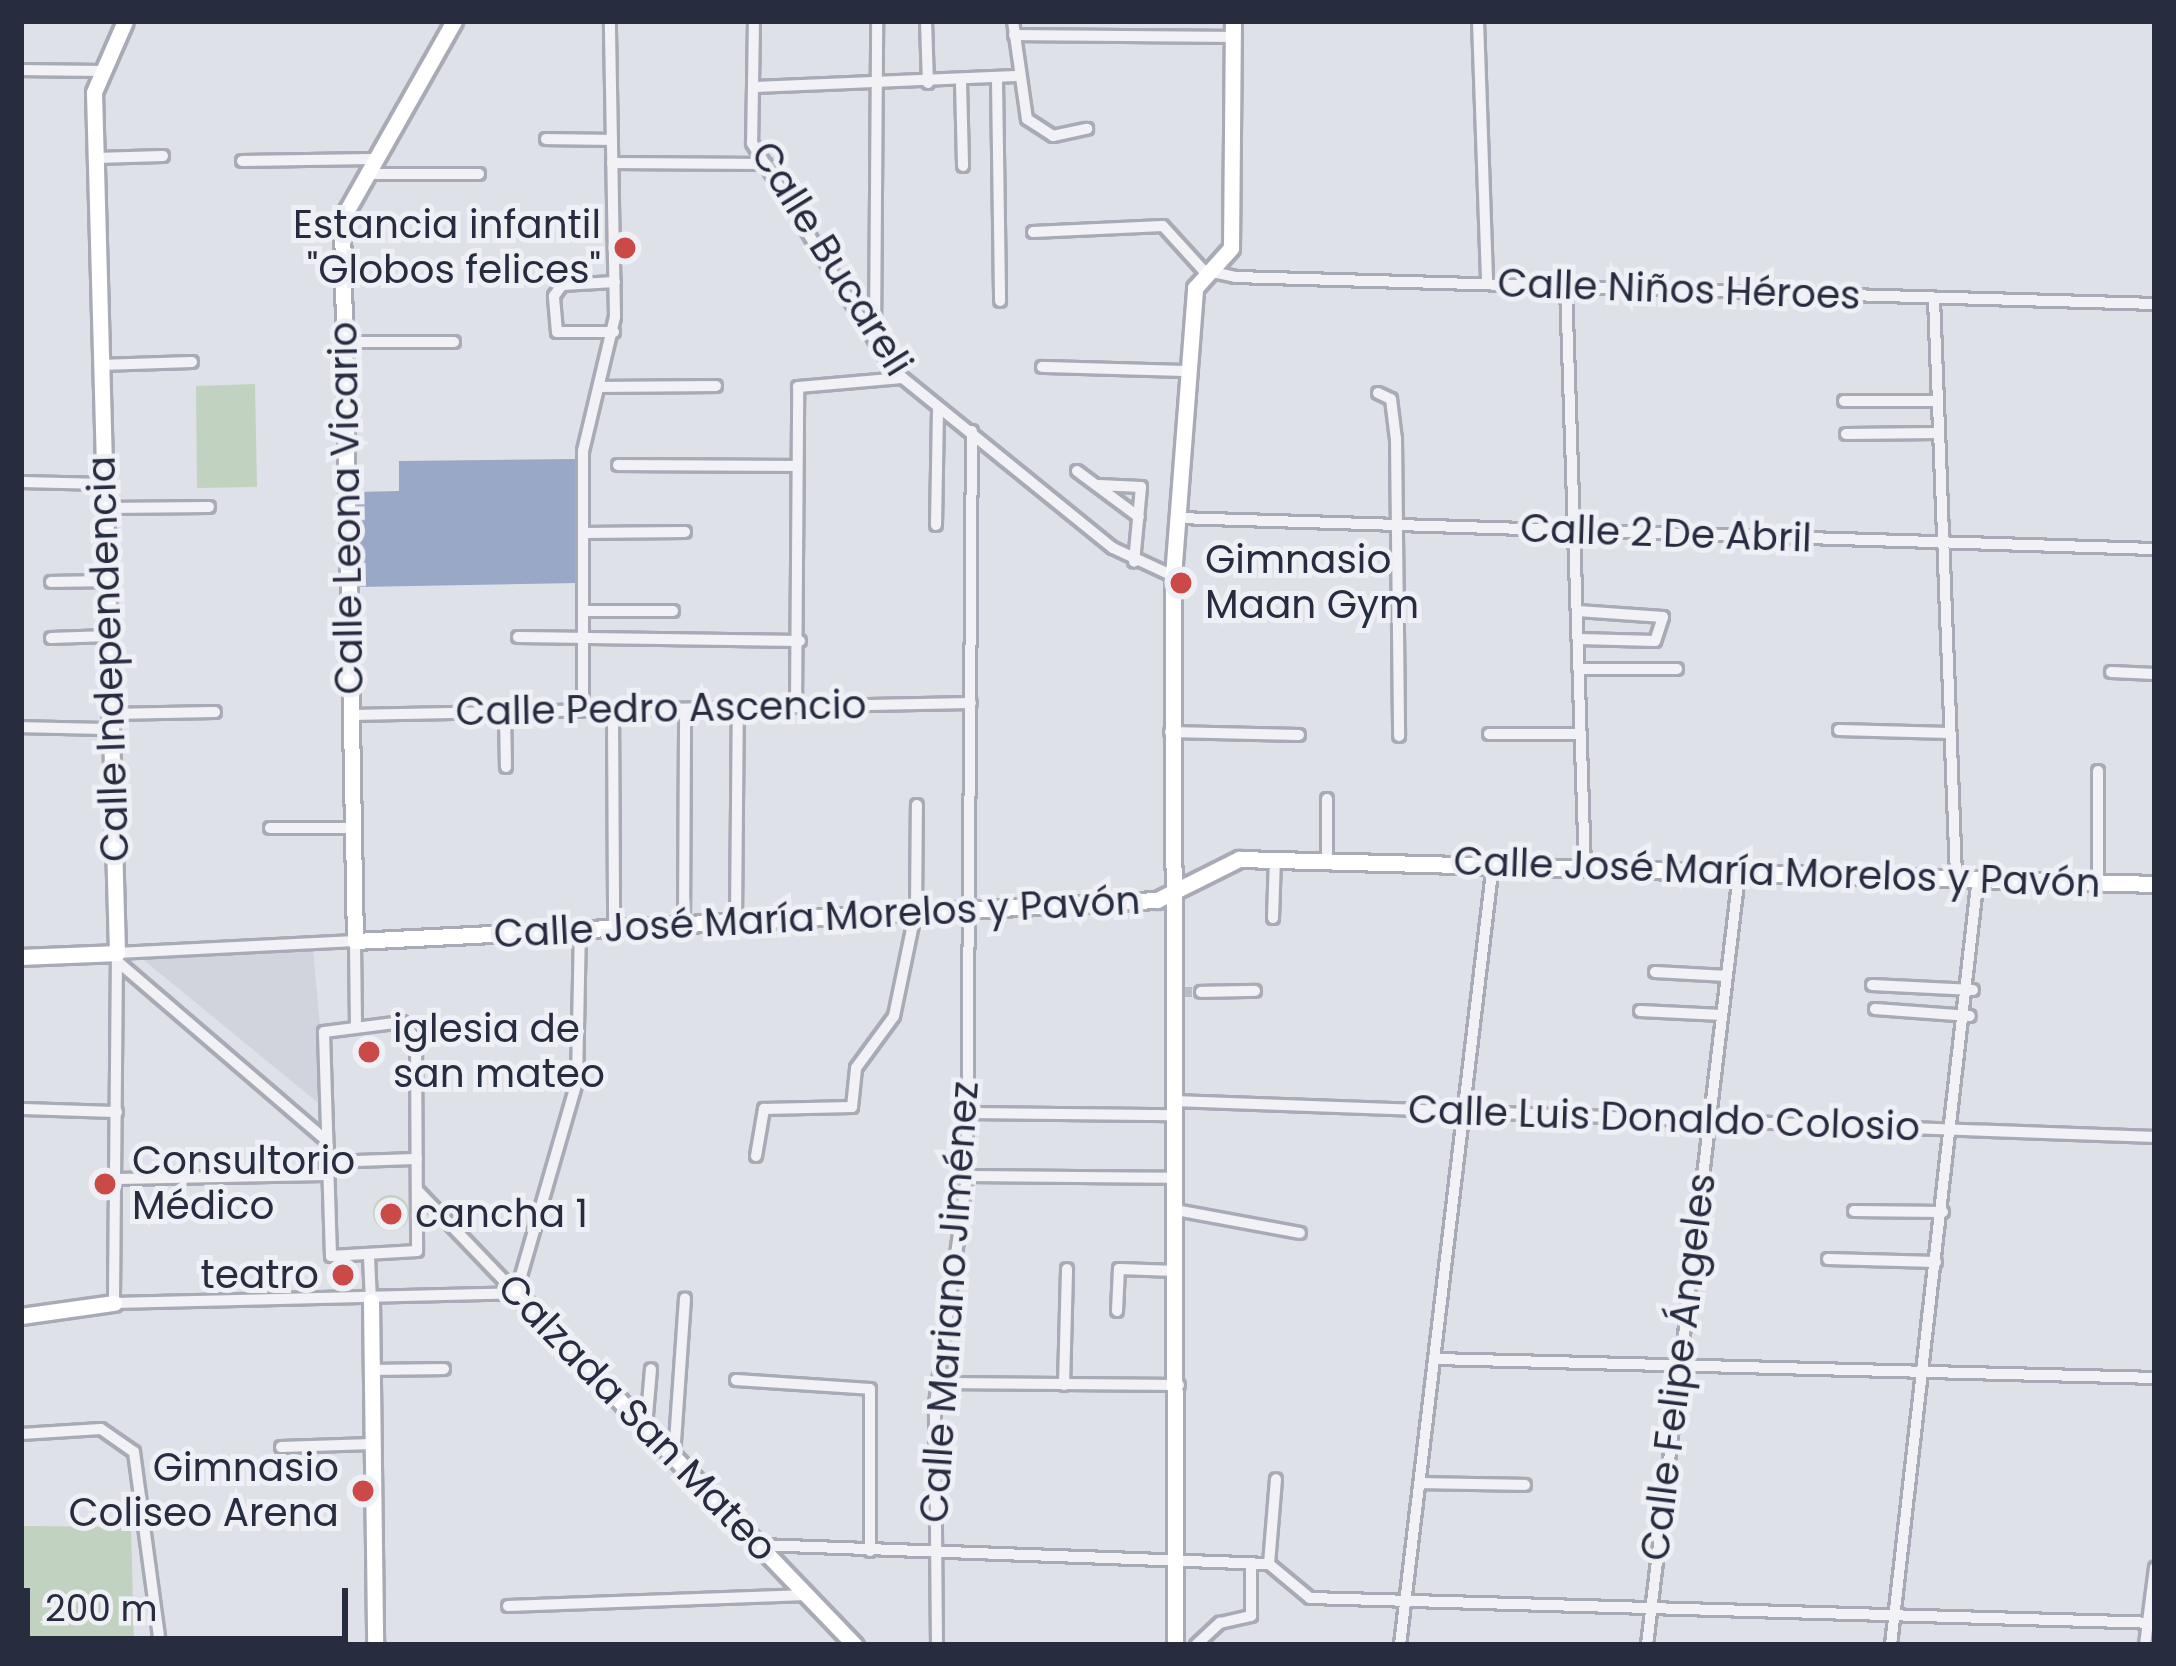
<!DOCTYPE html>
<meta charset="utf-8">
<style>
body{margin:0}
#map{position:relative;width:2176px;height:1666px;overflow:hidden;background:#dfe1e8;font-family:Poppins,sans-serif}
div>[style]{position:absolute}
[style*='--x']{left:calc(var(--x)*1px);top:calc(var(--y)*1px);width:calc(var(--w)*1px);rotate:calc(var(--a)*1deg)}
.built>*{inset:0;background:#d1d3dd}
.green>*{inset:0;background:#c1d2c0}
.round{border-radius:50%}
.water>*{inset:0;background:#9aa8c8}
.street-tunnel>*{height:10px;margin-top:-5px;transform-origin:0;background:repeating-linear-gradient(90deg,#babdc6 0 10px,transparent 0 15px)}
.roads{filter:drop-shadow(3px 0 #a8abb5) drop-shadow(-3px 0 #a8abb5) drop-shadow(0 3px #a8abb5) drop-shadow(0 -3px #a8abb5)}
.street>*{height:10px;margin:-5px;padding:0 5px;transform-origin:5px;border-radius:5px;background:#f2f2f6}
.secondary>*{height:15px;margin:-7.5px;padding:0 7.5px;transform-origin:7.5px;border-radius:7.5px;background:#fff}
.dots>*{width:33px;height:33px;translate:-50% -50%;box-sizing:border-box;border:6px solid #eef0f6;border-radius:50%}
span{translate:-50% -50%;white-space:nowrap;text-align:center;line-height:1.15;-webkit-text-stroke:10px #eef0f6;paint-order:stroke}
.poi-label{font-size:39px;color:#282c3f}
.right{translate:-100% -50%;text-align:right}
.left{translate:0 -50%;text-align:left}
.street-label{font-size:39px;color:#282c3f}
.frame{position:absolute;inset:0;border:24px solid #282c3f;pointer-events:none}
.scale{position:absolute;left:24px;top:1588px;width:324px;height:54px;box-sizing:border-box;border:6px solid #282c3f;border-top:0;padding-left:15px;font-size:36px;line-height:42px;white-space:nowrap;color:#282c3f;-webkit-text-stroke:9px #eef0f6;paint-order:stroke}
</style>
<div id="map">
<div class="built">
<i style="clip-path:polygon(313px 950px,328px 1111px,140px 957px)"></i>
</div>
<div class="green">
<i style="clip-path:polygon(255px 384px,257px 487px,197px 488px,196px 386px)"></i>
<i class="round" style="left:373px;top:1195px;width:36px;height:36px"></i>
<i style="clip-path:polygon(21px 1526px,131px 1527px,134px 1645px,21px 1645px)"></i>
</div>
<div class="water">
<i style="clip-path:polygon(575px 459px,577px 583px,359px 587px,356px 492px,399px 491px,399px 461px)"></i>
</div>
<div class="street-tunnel">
<i style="--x:1182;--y:992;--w:19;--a:0"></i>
</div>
<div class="roads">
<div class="street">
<i style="--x:754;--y:21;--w:122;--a:90.9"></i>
<i style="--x:752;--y:143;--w:267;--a:58.2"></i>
<i style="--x:893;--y:370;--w:283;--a:39"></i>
<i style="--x:1113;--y:548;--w:66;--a:25"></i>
<i style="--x:926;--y:21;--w:62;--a:88.2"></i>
<i style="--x:1013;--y:21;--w:99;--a:81.9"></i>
<i style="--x:1027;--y:119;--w:31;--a:33"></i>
<i style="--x:1053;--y:136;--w:35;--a:-12"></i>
<i style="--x:1478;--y:21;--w:263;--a:88"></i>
<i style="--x:1014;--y:35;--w:219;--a:0.5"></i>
<i style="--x:21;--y:70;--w:77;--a:0.7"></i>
<i style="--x:997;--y:80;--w:221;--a:89.2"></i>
<i style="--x:961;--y:82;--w:84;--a:88.6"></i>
<i style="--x:754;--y:87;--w:263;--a:-2.4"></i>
<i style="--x:546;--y:139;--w:66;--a:0.9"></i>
<i style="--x:96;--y:158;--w:67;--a:-1.7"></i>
<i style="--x:242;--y:161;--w:130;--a:-0.9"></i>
<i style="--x:612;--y:163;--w:154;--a:0.4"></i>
<i style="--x:367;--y:174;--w:112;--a:0"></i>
<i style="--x:1033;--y:232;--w:130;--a:-2.6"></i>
<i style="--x:1163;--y:226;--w:59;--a:47.7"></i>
<i style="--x:1203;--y:270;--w:33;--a:12"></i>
<i style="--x:1235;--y:277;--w:920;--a:1.68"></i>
<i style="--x:1566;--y:286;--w:581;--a:88.13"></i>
<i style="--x:1934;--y:298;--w:578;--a:87.82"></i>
<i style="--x:614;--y:332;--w:57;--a:180"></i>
<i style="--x:557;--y:332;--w:36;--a:-95"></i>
<i style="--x:554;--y:296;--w:14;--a:-54"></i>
<i style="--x:562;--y:285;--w:53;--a:-3.2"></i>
<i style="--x:875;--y:336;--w:315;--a:-89.6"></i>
<i style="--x:343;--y:342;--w:111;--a:0"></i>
<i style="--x:100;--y:365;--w:92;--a:-1.9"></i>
<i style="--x:1042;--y:367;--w:146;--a:1.6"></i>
<i style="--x:599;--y:387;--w:117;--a:-0.5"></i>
<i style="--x:1378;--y:393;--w:14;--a:25"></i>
<i style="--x:1391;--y:399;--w:39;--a:83"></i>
<i style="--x:1396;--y:438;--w:298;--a:89.4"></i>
<i style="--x:1844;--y:401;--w:92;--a:0"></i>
<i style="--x:1846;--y:434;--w:91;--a:-0.6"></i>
<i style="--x:618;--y:465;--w:179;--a:0.3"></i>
<i style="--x:1077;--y:471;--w:77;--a:36.6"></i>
<i style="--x:21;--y:482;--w:84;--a:1.4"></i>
<i style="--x:1099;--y:485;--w:42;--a:2.7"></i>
<i style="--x:1141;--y:487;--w:75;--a:95.3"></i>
<i style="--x:106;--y:508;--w:103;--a:-0.6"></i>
<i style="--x:1178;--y:518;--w:977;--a:1.82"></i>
<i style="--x:936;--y:525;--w:117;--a:-89"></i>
<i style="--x:583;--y:533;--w:102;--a:-0.6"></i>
<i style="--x:51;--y:582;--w:56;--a:-1"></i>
<i style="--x:584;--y:611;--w:89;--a:0"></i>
<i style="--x:1578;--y:611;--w:85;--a:4"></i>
<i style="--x:1663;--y:617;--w:25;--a:108"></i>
<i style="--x:1655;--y:641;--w:76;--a:-178.5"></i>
<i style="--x:518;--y:637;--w:282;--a:0.8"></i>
<i style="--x:51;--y:638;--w:57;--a:-2"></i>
<i style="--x:1580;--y:669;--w:97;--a:0"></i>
<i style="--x:2111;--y:672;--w:44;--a:2.6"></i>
<i style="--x:796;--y:707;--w:320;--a:-89.6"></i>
<i style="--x:798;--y:387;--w:102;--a:-5"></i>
<i style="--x:613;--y:710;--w:216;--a:89.7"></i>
<i style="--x:583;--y:711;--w:260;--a:-90"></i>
<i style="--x:583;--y:451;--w:138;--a:-76.6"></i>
<i style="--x:615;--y:317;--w:296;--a:-91"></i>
<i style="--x:505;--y:712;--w:55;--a:89"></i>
<i style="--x:110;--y:714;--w:105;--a:-1.1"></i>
<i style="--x:351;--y:715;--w:620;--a:-1.11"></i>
<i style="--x:21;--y:727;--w:89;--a:1.3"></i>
<i style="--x:1839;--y:730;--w:110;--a:1.6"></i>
<i style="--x:1170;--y:732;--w:129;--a:1.3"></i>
<i style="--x:1489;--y:734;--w:92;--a:0"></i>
<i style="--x:2098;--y:771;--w:112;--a:90"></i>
<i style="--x:1327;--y:799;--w:61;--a:90"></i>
<i style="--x:270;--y:828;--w:84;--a:0"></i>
<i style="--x:1273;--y:918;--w:59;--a:-88.1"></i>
<i style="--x:736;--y:920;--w:212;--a:-89.5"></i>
<i style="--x:684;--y:923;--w:214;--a:-89.7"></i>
<i style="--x:117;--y:961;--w:275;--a:40.6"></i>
<i style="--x:1655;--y:972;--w:72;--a:3.2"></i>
<i style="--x:1872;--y:985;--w:101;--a:2.8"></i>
<i style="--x:1201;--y:992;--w:54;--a:-1.1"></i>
<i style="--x:1875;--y:1009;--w:95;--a:4.2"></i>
<i style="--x:1640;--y:1011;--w:82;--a:2.8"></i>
<i style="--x:402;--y:1022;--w:22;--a:51"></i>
<i style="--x:416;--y:1039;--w:212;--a:89.7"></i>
<i style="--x:417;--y:1251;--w:86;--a:176.7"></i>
<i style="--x:331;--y:1256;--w:224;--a:-91.8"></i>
<i style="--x:324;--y:1032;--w:79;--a:-7.3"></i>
<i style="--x:356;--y:1025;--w:84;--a:-90.7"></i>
<i style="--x:355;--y:941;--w:238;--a:177.1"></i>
<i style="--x:117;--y:953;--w:350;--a:90.5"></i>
<i style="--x:114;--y:1303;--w:402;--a:-1.4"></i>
<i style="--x:1174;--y:1101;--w:982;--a:2.1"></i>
<i style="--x:21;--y:1109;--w:96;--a:1.8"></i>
<i style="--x:968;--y:1113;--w:206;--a:0.6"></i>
<i style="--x:756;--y:1156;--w:48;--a:-80.3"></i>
<i style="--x:764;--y:1109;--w:88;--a:-1.3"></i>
<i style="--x:852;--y:1107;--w:39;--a:-84"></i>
<i style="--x:856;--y:1068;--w:64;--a:-53.8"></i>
<i style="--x:894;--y:1016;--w:108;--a:-78.3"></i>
<i style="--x:916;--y:910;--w:105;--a:-89.5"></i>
<i style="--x:325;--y:1162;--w:92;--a:-1.9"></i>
<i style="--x:967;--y:1176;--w:209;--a:0.5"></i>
<i style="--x:116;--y:1179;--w:209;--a:-1.1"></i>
<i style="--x:419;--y:1192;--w:140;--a:46.2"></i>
<i style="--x:1176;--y:1210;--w:126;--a:10.5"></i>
<i style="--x:1854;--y:1211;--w:89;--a:0.6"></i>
<i style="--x:369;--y:1257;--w:44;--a:87.4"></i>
<i style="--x:1828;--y:1259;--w:108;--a:1.6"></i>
<i style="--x:516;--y:1293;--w:220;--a:-73.9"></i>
<i style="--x:577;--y:1082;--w:153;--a:-88.9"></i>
<i style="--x:1117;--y:1311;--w:42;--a:-87.3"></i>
<i style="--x:1119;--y:1269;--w:57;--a:2"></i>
<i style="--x:1436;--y:1359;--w:719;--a:1.51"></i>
<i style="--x:372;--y:1370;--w:72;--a:-0.8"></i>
<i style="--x:736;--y:1380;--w:134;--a:3.8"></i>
<i style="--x:870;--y:1389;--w:162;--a:90"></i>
<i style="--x:943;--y:1383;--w:236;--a:0.5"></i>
<i style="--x:1064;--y:1385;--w:116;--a:-88.5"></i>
<i style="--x:646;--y:1427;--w:58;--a:-85.1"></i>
<i style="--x:21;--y:1434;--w:80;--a:-3.6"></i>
<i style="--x:101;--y:1429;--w:40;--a:34.9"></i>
<i style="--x:134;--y:1452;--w:195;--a:82.3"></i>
<i style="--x:281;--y:1447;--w:91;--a:-1.9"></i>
<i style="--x:674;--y:1456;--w:158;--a:-86"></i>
<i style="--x:1422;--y:1483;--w:103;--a:1.1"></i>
<i style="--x:760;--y:1545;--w:509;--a:2.14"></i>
<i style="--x:1269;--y:1564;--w:53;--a:39.7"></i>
<i style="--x:1310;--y:1598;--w:845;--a:1.69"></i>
<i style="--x:1269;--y:1564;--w:85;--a:-85.3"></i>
<i style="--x:508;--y:1606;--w:299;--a:-2.1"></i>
<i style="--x:937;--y:1645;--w:241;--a:-90.5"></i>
<i style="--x:935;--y:1404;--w:230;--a:-82"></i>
<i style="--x:967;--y:1176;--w:745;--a:-89.62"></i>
<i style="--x:1196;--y:1645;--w:33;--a:-43"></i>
<i style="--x:1220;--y:1623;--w:32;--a:-13"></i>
<i style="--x:1251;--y:1616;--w:53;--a:-90"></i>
<i style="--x:1400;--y:1645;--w:787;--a:-83.21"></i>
<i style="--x:1647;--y:1645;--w:775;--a:-83.19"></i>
<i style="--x:1891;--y:1645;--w:773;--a:-83.54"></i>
<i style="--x:2145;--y:1645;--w:78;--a:-82.6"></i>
</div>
<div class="secondary">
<i style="--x:454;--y:21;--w:227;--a:119.5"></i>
<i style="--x:342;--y:219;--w:722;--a:88.97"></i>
<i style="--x:355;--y:941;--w:803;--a:-2.93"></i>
<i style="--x:1157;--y:900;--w:92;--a:-26.6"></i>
<i style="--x:1239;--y:859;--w:916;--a:1.56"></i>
<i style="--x:21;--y:957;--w:96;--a:-2.4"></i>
<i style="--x:117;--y:953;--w:861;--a:-91.53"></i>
<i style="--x:94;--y:92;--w:77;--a:-66.4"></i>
<i style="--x:516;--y:1293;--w:489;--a:46.1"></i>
<i style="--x:371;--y:1301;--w:344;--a:89.3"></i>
<i style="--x:21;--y:1316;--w:94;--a:-8"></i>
<i style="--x:1175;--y:1645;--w:1069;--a:-90.11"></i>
<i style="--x:1173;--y:576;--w:289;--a:-85.6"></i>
<i style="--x:1195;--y:288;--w:54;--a:-48"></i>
<i style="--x:1231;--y:248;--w:227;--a:-89.5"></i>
</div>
</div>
<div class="dots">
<i style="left:625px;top:248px;background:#cb4946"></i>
<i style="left:1181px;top:583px;background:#cb4946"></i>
<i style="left:369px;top:1052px;background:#cb4946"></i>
<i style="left:105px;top:1184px;background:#cb4946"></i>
<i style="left:391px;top:1214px;background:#cb4946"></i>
<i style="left:343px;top:1275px;background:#cb4946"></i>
<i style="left:363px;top:1491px;background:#cb4946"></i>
</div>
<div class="poi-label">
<span class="right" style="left:601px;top:248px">Estancia infantil<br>"Globos felices"</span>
<span class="left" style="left:1205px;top:583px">Gimnasio<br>Maan Gym</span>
<span class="left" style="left:393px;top:1052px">iglesia de<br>san mateo</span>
<span class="left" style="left:132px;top:1184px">Consultorio<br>Médico</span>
<span class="left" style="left:415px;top:1214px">cancha 1</span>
<span class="right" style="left:319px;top:1275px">teatro</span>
<span class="right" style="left:339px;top:1491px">Gimnasio<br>Coliseo Arena</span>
</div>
<div class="street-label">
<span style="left:831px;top:259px;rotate:58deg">Calle Bucareli</span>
<span style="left:1679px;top:290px;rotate:2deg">Calle Niños Héroes</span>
<span style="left:347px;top:508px;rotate:-91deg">Calle Leona Vicario</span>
<span style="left:1666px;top:534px;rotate:2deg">Calle 2 De Abril</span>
<span style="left:109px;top:659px;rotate:-92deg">Calle Independencia</span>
<span style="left:661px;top:709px;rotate:-1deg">Calle Pedro Ascencio</span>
<span style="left:1777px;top:873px;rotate:2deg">Calle José María Morelos y Pavón</span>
<span style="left:817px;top:918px;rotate:-3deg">Calle José María Morelos y Pavón</span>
<span style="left:1664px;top:1119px;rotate:2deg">Calle Luis Donaldo Colosio</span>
<span style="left:950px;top:1302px;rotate:-86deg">Calle Mariano Jiménez</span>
<span style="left:1679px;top:1367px;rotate:-83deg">Calle Felipe Ángeles</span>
<span style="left:637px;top:1418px;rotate:46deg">Calzada San Mateo</span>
</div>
<div class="frame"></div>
<div class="scale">200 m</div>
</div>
